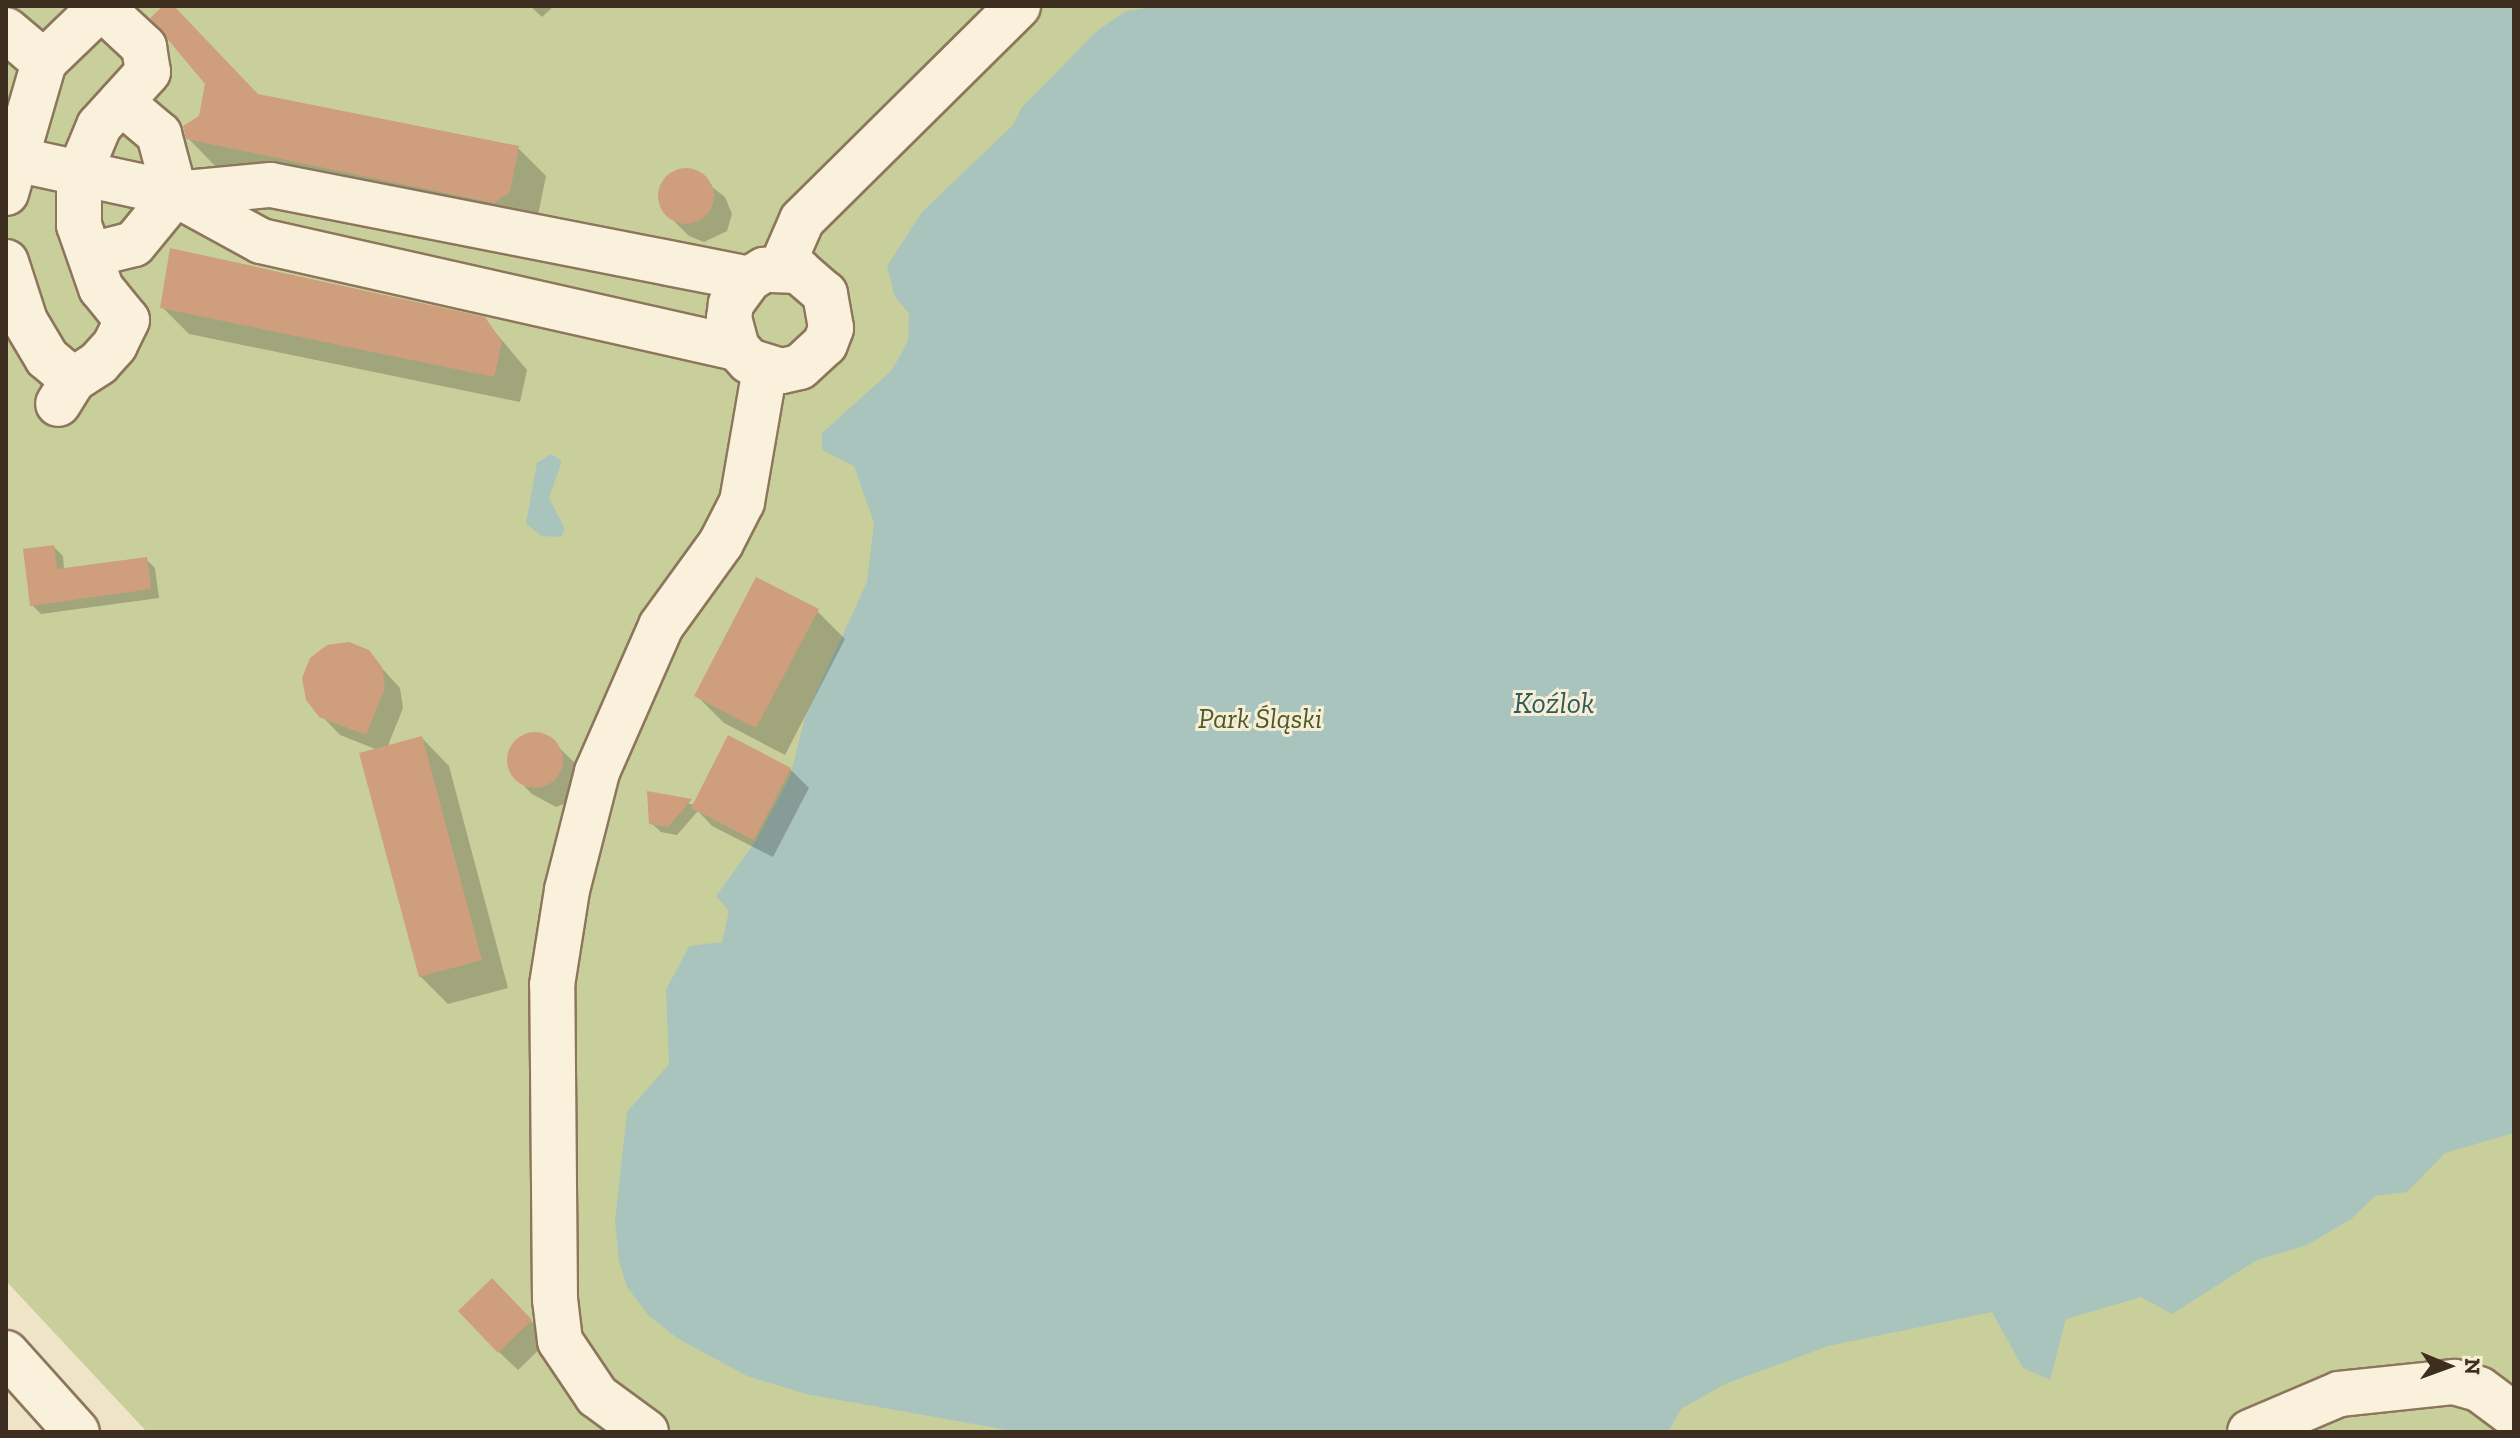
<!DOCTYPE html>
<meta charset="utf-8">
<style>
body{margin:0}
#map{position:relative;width:2520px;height:1438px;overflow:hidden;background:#f0e4c8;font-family:"Zilla Slab",serif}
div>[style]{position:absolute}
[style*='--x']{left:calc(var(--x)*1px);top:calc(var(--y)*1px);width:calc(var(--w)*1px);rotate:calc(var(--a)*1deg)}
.green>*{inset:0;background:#c9cf9b}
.water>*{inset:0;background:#a9c4bc}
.shadow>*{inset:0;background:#0003}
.building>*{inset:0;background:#cf9f7d}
.round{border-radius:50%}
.roads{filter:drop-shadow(2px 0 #8d765c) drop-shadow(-2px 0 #8d765c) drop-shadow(0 2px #8d765c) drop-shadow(0 -2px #8d765c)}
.minor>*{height:44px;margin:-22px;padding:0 22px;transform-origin:22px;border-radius:22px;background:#faf1dc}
span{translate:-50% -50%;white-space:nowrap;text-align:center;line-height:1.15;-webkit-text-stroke:6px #f7eed8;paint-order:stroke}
.park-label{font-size:28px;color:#4d5a26;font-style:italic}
.water-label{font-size:30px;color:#2f5d5a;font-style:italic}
.frame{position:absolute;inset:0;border:8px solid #3d2e20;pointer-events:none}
.north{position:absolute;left:2408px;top:1326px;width:80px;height:80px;-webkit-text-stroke:6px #f7eed8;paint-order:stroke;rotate:91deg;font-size:22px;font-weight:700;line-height:32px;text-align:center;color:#3d2e20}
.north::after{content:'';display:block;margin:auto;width:28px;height:36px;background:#3d2e20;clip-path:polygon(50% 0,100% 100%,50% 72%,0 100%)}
</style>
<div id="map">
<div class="green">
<i style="clip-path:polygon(6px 6px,2514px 6px,2514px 1432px,147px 1432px,6px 1281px)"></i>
</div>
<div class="water">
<i style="clip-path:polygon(1164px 6px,2514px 6px,2514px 1133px,2445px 1153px,2407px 1192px,2375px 1196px,2351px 1219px,2307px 1245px,2257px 1260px,2172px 1314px,2141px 1297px,2066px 1319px,2050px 1380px,2023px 1368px,1992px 1312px,1828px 1346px,1725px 1384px,1681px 1409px,1668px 1432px,1018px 1432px,806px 1394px,747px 1376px,677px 1338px,649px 1316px,627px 1287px,619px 1261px,615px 1221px,627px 1112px,669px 1064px,666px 990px,689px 946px,722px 942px,729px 911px,716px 896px,755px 842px,790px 777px,805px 717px,867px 582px,874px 523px,854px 466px,822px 450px,822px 433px,892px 370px,908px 341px,909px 314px,894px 295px,887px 266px,922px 212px,1013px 125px,1022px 107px,1098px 30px,1126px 11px)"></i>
<i style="clip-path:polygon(551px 454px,562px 461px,549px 498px,565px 529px,561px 537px,541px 536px,526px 523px,537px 463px)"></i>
</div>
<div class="shadow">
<i style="clip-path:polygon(166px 6px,172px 6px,259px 96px,518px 148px,546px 176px,537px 220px,522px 230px,216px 167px,188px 138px,201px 117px,208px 83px)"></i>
<i style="clip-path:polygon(530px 6px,554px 6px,542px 17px)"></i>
<i style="clip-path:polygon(689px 169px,725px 197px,732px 214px,727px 231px,704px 242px,689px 236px,669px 216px,659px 194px,665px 179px)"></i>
<i style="clip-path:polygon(162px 307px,484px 319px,527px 370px,520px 402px,189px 334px)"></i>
<i style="clip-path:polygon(54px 547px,63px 556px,64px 570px,146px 559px,155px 568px,159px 598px,41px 614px,32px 605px)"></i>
<i style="clip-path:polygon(817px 611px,845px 639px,785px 755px,724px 723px,697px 696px)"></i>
<i style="clip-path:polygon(367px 652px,400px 688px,403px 708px,387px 748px,422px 738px,449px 766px,508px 988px,448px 1004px,420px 976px,378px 750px,340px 735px,321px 715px)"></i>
<i style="clip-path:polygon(548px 737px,577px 765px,569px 802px,556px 807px,532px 794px,513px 775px,508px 761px,520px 738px)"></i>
<i style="clip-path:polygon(790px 769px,809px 788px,773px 857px,712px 826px,698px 811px,677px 835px,661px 832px,651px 823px,650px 794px,695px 805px)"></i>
<i style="clip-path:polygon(511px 1300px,549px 1340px,518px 1370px,499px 1352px)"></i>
</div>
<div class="building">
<i style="clip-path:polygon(163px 6px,174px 6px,258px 94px,519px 146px,510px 192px,494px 203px,186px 139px,183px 126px,199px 116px,205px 84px,150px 18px)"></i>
<i class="round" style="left:658px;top:168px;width:56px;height:56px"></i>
<i style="clip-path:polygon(170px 248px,485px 317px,502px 342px,494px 377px,160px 308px)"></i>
<i style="clip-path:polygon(54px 545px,57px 569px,147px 557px,151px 589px,30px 606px,23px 549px)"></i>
<i style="clip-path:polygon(756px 577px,819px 609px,756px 728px,694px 696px)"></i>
<i style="clip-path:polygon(349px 642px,369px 650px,382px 667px,385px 688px,366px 735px,319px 717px,306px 700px,302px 678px,310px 658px,327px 645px)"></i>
<i class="round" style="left:507px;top:732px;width:56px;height:56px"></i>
<i style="clip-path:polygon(728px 735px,791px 768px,754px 840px,691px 808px)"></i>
<i style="clip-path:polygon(422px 736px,482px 960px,419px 977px,359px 753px)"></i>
<i style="clip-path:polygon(647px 791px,692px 799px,668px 827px,649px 824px)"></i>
<i style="clip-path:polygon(492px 1278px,532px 1320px,498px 1353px,458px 1311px)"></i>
</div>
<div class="roads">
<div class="minor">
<i style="--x:6;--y:30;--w:50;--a:40.1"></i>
<i style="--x:121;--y:102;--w:50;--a:40.1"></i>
<i style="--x:159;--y:134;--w:62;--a:75.1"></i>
<i style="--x:175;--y:194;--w:98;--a:28.7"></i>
<i style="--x:261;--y:241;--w:488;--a:12.7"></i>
<i style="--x:737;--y:348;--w:18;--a:47"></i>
<i style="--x:749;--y:361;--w:34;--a:17"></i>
<i style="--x:782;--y:371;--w:18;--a:-13"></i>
<i style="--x:800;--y:367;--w:34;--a:-43"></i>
<i style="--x:825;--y:344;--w:17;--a:-69"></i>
<i style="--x:831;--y:328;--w:35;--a:-100"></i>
<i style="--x:825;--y:294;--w:35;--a:-139"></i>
<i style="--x:799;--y:271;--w:35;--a:-178"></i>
<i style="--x:764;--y:270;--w:17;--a:149"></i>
<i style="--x:749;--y:279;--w:31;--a:126"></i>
<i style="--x:731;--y:304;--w:14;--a:98"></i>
<i style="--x:729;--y:318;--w:31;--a:75"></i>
<i style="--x:6;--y:157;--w:173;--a:12.3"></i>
<i style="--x:175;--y:194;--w:96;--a:-5.4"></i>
<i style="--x:271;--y:185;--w:487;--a:11.1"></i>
<i style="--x:6;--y:193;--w:136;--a:-73.8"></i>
<i style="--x:44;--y:62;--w:79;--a:-44"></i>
<i style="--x:101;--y:7;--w:59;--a:42.9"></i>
<i style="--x:144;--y:47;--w:25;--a:81"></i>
<i style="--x:148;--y:72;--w:73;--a:132.2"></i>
<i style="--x:99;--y:126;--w:52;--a:112.6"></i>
<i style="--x:79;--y:174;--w:51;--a:90"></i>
<i style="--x:79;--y:225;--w:67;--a:70.8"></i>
<i style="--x:101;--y:288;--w:41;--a:50.9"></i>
<i style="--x:127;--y:320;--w:28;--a:116"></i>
<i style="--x:115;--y:345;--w:24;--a:132"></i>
<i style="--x:99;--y:363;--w:31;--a:147"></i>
<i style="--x:73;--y:380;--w:28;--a:122"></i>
<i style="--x:90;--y:255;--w:45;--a:-14"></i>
<i style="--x:134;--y:244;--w:65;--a:-50.6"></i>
<i style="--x:6;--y:262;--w:62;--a:72.1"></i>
<i style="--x:25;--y:321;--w:43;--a:59.3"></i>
<i style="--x:47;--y:358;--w:34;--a:40"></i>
<i style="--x:781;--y:268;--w:52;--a:-66.4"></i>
<i style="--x:802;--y:220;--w:304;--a:-44.7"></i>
<i style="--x:6;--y:1353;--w:106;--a:48.1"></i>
<i style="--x:646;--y:1432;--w:61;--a:-143.7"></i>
<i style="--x:597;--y:1396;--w:66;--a:-123.9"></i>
<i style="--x:560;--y:1341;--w:42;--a:-96.8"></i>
<i style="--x:555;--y:1299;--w:314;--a:-90.5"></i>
<i style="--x:552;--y:985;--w:96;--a:-81"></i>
<i style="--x:567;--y:890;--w:122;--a:-75.7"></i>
<i style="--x:597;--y:772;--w:159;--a:-66.3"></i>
<i style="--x:661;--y:626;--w:102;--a:-54.1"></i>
<i style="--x:721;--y:543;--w:46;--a:-62.9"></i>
<i style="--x:742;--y:502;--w:135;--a:-80.2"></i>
<i style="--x:2250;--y:1432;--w:97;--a:-23.1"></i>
<i style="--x:2339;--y:1394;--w:116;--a:-6"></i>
<i style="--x:2454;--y:1382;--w:26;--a:16"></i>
<i style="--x:2479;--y:1389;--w:44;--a:36.6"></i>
</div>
</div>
<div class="park-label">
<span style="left:1260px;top:719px">Park Śląski</span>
</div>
<div class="water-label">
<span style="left:1554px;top:703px">Koźlok</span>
</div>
<div class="frame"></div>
<div class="north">N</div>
</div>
